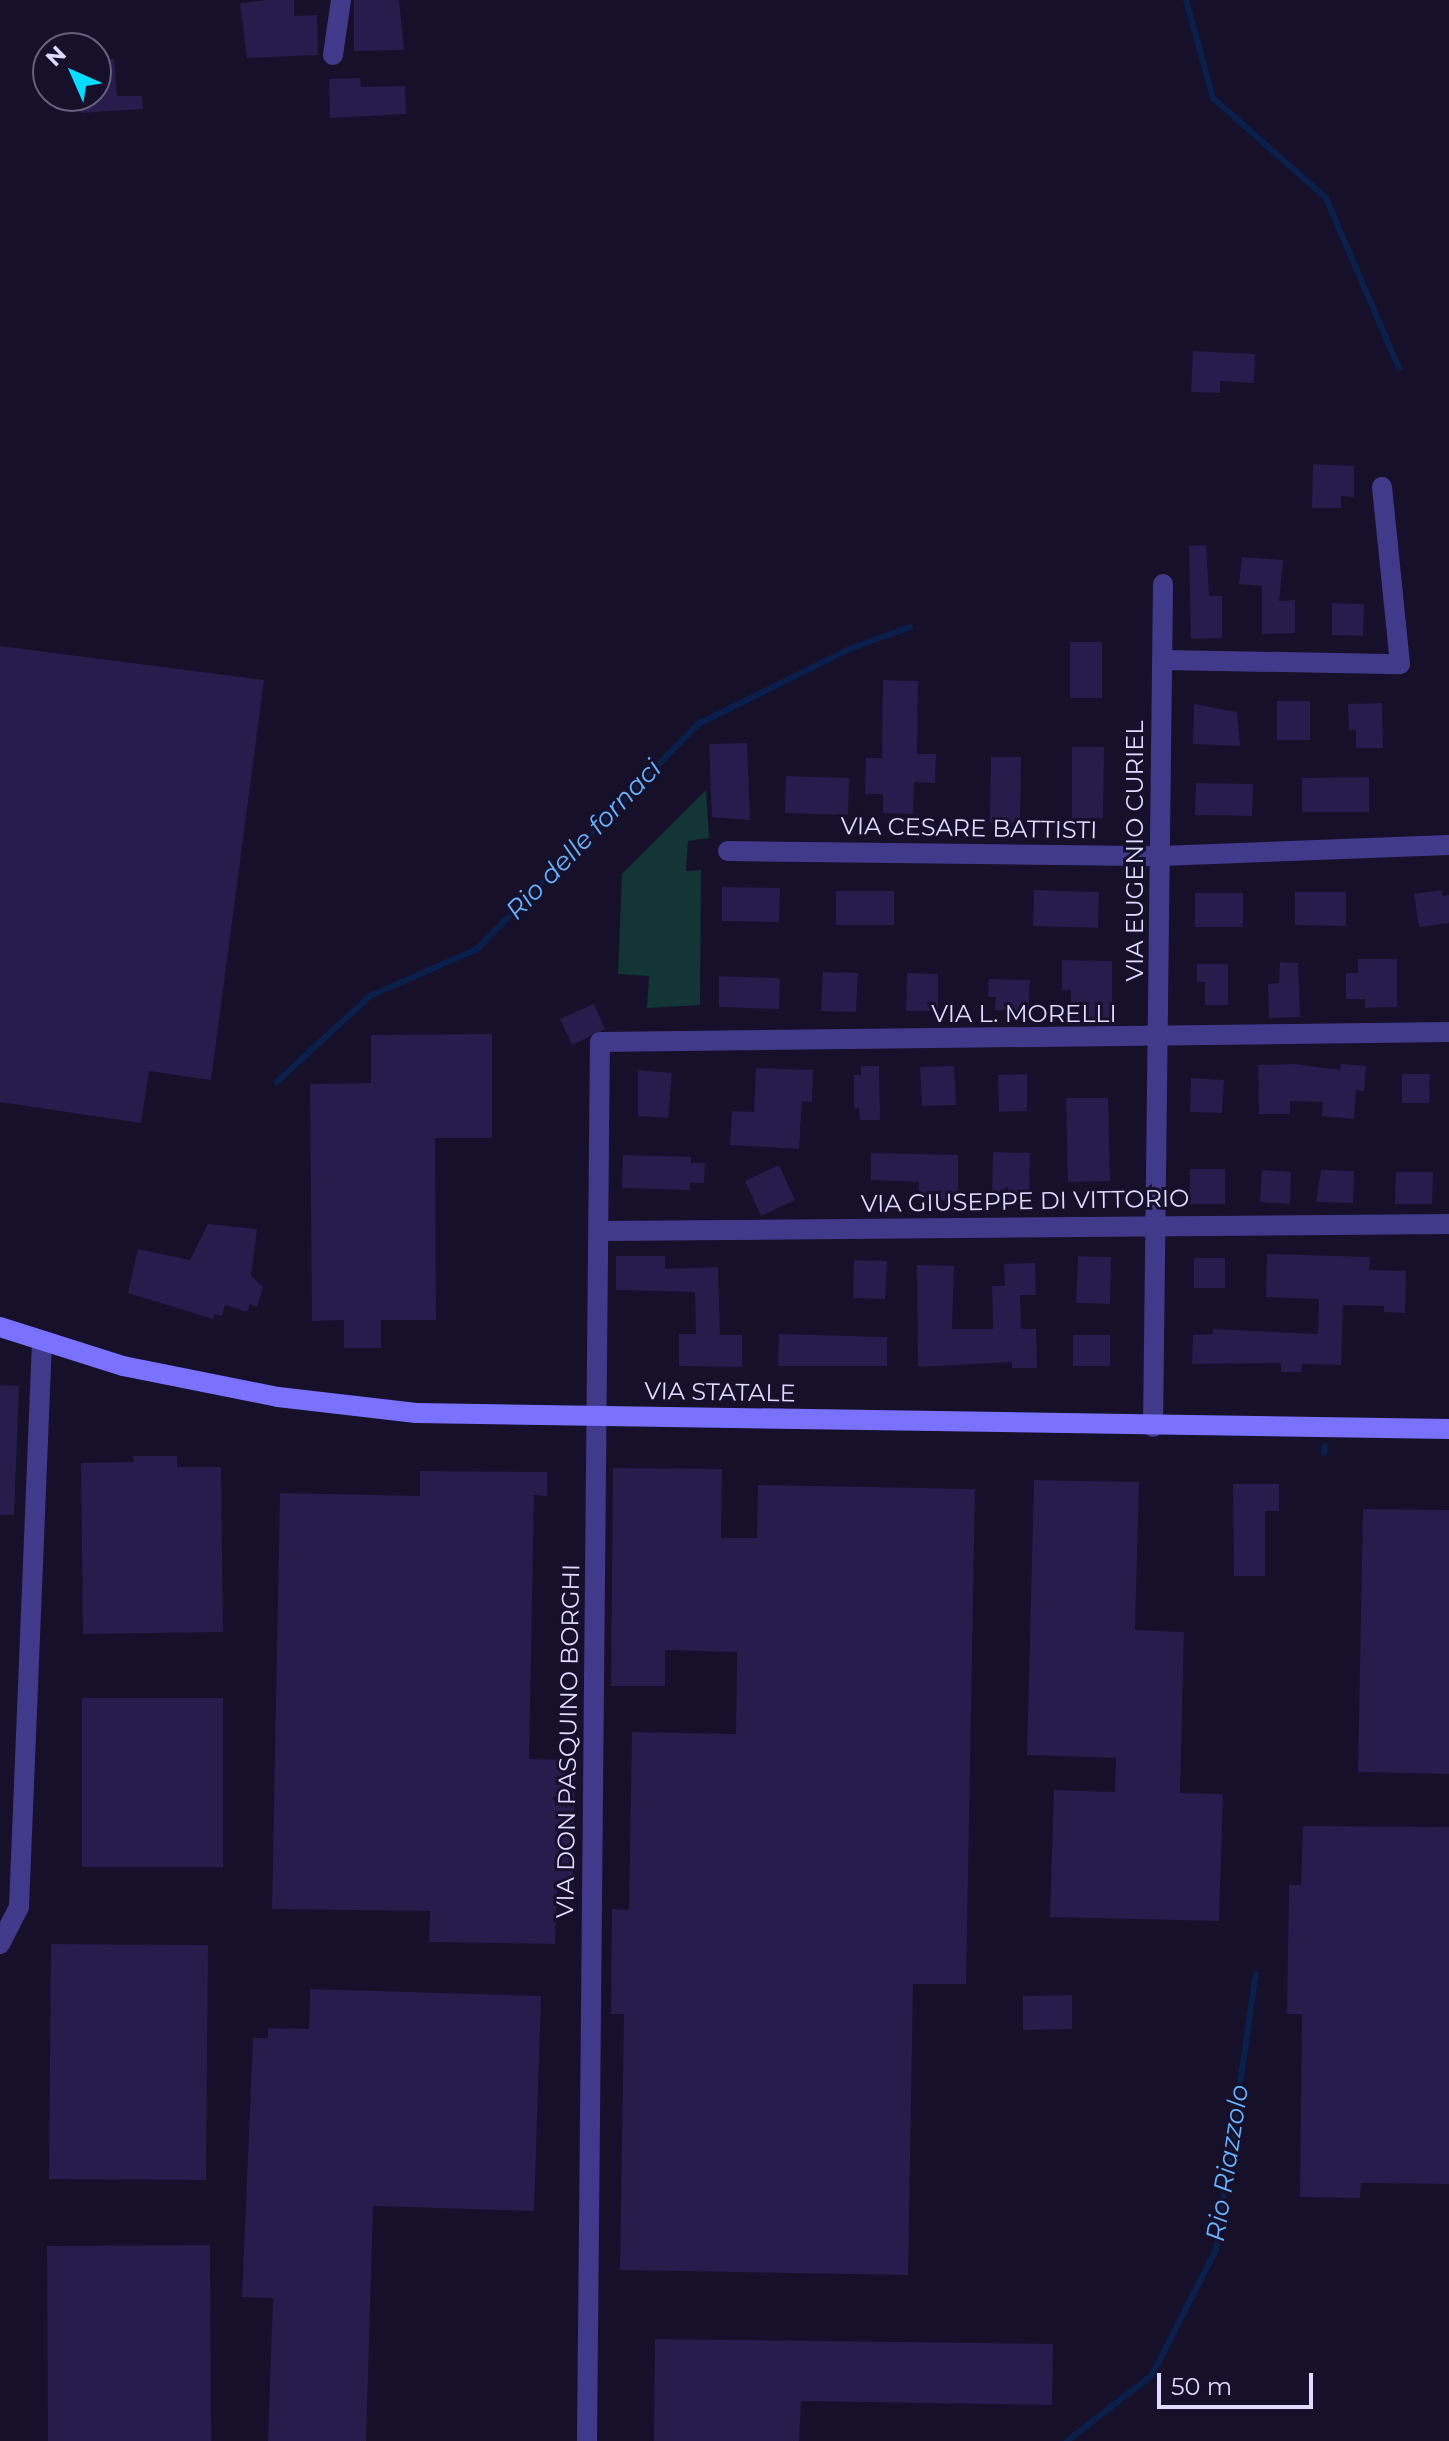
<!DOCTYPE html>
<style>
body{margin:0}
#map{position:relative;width:1449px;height:2441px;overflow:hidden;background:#16102a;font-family:Montserrat,sans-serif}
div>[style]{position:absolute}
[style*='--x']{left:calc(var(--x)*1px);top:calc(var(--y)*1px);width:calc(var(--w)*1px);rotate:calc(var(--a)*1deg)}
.green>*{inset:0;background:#133535}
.stream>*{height:6px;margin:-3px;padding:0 3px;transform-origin:3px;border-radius:3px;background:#0a1f4a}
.building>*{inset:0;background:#271c4c}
.street>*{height:20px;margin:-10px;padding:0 10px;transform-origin:10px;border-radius:10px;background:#413a8a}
.secondary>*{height:20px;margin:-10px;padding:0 10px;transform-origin:10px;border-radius:10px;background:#7a71ff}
span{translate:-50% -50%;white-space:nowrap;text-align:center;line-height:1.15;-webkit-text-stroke:6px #16102a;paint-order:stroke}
.street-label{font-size:24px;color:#dfdaff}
.water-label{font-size:26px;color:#68b3ff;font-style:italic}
.north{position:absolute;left:32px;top:32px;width:80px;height:80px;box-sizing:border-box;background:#16102a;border:2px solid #66617f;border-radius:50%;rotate:315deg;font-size:22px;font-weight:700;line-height:32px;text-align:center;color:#dfdaff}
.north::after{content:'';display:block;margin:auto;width:28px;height:36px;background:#06dcff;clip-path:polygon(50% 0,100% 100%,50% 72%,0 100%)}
.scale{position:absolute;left:1157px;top:2373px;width:156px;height:36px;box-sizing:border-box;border:4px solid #dfdaff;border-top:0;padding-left:10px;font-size:24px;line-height:28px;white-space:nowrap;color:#dfdaff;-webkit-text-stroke:6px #16102a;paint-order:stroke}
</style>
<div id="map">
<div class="green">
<i style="clip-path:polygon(706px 790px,709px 838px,688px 841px,686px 871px,701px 870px,700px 1005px,647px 1008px,649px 976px,618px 974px,622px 874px)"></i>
</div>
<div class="stream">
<i style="--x:1186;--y:0;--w:102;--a:74.6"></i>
<i style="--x:1213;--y:98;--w:151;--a:41.5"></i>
<i style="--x:1326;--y:198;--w:185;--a:66.8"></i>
<i style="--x:277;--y:1082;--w:127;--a:-42.8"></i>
<i style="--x:370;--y:996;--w:117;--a:-23.7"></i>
<i style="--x:477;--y:949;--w:315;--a:-45.5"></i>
<i style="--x:698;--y:724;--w:172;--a:-26.3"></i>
<i style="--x:852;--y:648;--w:62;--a:-19.9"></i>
<i style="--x:1324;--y:1453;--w:7;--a:-82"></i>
<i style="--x:1067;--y:2441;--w:108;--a:-37.8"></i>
<i style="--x:1152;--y:2375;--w:140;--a:-62.9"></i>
<i style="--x:1216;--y:2250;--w:279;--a:-81.8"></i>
</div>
<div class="building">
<i style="clip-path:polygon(267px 0,294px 0,294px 16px,317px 15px,318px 55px,247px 58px,240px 3px)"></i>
<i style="clip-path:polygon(354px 0,399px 0,404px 50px,354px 51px)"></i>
<i style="clip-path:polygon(114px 59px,117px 96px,142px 96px,143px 109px,81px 113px,79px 96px,96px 96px,96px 60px)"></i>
<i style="clip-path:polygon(360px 78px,361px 87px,405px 86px,406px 114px,330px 118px,329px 79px)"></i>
<i style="clip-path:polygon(1193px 351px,1255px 354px,1254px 383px,1220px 381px,1220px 393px,1191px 392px)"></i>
<i style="clip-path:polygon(1313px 464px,1354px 466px,1354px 497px,1341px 496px,1341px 508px,1312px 508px)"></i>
<i style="clip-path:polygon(1206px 545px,1209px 596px,1222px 596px,1222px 638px,1191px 639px,1189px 546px)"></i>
<i style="clip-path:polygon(1242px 557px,1283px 560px,1279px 601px,1295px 600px,1295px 633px,1262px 634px,1262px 586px,1239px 584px)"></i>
<i style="clip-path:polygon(1332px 603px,1364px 604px,1363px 636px,1332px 635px)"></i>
<i style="clip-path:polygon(1070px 642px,1102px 642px,1102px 698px,1070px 698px)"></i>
<i style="clip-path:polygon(0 646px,264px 680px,211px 1080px,149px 1071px,141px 1123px,0 1102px)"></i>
<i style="clip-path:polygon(883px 680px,918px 681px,917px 754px,936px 754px,935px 783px,914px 782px,913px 814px,883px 813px,883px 794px,865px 794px,866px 758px,882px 758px)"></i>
<i style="clip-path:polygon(1277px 701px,1310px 701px,1310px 740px,1277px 740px)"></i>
<i style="clip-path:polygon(1382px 703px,1383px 748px,1356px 748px,1356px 730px,1349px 730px,1348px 704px)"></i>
<i style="clip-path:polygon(1194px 704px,1237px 712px,1240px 746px,1193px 744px)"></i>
<i style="clip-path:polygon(747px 743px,750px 820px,712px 817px,709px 744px)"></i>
<i style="clip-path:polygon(1072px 747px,1104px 747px,1103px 818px,1072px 818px)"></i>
<i style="clip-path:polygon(991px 757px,1021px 757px,1020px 823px,990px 822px)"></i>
<i style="clip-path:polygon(786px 776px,849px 778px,848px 815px,785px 813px)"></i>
<i style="clip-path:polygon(1369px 777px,1369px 812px,1302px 812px,1302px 778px)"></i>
<i style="clip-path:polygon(1196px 783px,1253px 784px,1252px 816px,1195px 815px)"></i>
<i style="clip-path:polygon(722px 887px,780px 888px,779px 922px,722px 921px)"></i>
<i style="clip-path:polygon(1034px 890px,1099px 892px,1098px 928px,1033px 926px)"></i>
<i style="clip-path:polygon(1442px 890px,1443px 896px,1449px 895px,1449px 923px,1419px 927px,1414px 894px)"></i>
<i style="clip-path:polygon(836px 891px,894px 891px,894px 925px,836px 925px)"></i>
<i style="clip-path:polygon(1295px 892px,1346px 892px,1346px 926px,1295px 925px)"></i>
<i style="clip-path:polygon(1195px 893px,1243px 893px,1243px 927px,1195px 927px)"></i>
<i style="clip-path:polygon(1358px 959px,1397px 959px,1397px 1007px,1365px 1008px,1365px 999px,1346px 999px,1346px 973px,1358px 973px)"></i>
<i style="clip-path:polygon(1062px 960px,1112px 961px,1112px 1020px,1071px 1019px,1071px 990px,1062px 990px)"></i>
<i style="clip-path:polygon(1280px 962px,1298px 963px,1300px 1017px,1269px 1018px,1268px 984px,1279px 983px)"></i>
<i style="clip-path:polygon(1197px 964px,1228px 964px,1228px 1005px,1205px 1005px,1205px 982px,1197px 982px)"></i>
<i style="clip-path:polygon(823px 972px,858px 973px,856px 1012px,821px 1011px)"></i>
<i style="clip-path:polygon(907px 973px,938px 974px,938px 1011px,906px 1011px)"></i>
<i style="clip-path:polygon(719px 976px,780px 978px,779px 1009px,719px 1007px)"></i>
<i style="clip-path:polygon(989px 979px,1030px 980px,1028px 1021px,1009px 1020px,1008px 1010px,995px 1010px,996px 997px,988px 997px)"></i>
<i style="clip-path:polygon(594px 1004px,605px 1029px,572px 1045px,560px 1019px)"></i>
<i style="clip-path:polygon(492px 1034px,492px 1138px,435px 1138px,436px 1320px,381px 1320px,381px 1348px,344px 1348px,344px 1320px,312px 1321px,310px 1084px,371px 1083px,371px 1035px)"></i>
<i style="clip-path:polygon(1295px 1064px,1340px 1070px,1341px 1064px,1366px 1066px,1364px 1091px,1356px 1090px,1354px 1119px,1322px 1116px,1323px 1102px,1290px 1101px,1290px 1114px,1259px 1114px,1258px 1065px)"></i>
<i style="clip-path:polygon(861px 1066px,879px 1066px,880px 1120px,860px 1120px,859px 1108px,854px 1108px,854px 1075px,861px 1075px)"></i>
<i style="clip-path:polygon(954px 1066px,956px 1105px,922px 1106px,920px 1067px)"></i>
<i style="clip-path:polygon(756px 1068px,813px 1070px,812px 1102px,802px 1101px,799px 1149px,730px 1145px,732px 1111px,754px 1112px)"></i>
<i style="clip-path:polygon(638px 1070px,672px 1073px,668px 1118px,638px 1116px)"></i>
<i style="clip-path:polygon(1027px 1074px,1027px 1111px,999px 1112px,998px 1075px)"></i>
<i style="clip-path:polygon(1402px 1074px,1430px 1074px,1429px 1103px,1402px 1103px)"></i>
<i style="clip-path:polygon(1191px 1078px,1224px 1080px,1222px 1113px,1190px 1112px)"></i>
<i style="clip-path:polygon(1066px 1098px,1108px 1098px,1110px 1181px,1068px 1182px)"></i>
<i style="clip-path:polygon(993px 1152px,1030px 1153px,1029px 1200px,992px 1200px)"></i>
<i style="clip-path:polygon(871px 1153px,958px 1155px,958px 1200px,919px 1200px,919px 1182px,871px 1180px)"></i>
<i style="clip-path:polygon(623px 1155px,691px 1157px,691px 1163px,705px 1163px,704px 1183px,690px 1183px,690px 1190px,622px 1188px)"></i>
<i style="clip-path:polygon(779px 1165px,795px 1200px,761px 1216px,745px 1181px)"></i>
<i style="clip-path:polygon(1190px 1169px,1225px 1169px,1225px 1204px,1190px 1204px)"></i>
<i style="clip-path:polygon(1262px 1170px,1291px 1172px,1290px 1204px,1260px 1202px)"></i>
<i style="clip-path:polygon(1321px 1170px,1354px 1171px,1353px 1203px,1316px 1202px)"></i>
<i style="clip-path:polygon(1396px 1172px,1433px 1172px,1432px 1204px,1395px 1204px)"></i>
<i style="clip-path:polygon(208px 1224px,257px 1229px,251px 1276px,263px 1287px,257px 1307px,250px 1304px,247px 1312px,225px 1305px,222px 1316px,215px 1314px,213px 1319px,128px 1293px,138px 1249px,190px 1260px)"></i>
<i style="clip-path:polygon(1267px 1254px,1370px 1257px,1369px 1270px,1406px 1271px,1405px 1313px,1384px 1312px,1384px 1306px,1343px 1305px,1341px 1365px,1302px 1364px,1301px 1372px,1281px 1372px,1281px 1363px,1192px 1364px,1193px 1335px,1213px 1334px,1213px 1329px,1318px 1334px,1319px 1299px,1266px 1297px)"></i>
<i style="clip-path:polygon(616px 1256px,665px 1256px,665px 1269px,718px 1267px,720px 1335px,742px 1335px,742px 1367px,679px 1366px,679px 1334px,696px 1334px,695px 1292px,616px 1290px)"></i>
<i style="clip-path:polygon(1078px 1256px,1111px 1257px,1110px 1304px,1076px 1303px)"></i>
<i style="clip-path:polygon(1194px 1258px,1225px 1258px,1225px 1288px,1194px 1288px)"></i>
<i style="clip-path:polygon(854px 1260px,887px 1261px,885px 1299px,853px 1298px)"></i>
<i style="clip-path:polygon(1035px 1263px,1036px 1295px,1020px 1295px,1021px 1329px,1036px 1329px,1037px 1368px,1012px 1368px,1012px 1362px,918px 1367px,917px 1265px,954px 1266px,952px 1329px,993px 1329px,992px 1286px,1005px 1286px,1004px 1264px)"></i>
<i style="clip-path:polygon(779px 1334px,887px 1337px,887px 1366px,778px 1366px)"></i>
<i style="clip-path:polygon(1073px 1335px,1110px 1335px,1110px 1366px,1073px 1366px)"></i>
<i style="clip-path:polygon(0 1385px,19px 1386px,14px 1515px,0 1515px)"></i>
<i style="clip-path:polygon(133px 1456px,177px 1456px,177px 1467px,221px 1467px,223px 1632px,83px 1634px,81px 1463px,134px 1462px)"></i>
<i style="clip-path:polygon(613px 1468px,722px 1469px,721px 1538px,757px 1538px,758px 1485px,975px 1489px,966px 1984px,913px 1984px,908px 2275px,620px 2270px,624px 2014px,611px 2014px,612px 1909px,629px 1910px,632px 1732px,736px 1734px,737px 1652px,665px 1650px,665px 1686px,611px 1686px)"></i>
<i style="clip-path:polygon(420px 1471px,547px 1472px,547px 1496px,534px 1495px,529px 1759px,575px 1760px,573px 1889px,557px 1888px,555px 1944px,429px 1942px,430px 1911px,272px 1909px,280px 1493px,420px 1496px)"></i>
<i style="clip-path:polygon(1034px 1480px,1139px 1482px,1135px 1630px,1184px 1632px,1180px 1793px,1223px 1794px,1219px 1921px,1050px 1917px,1054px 1790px,1115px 1792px,1116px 1758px,1027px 1755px)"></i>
<i style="clip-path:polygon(1233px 1484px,1279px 1484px,1279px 1511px,1265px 1511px,1265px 1576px,1234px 1576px)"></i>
<i style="clip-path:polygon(1363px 1509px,1449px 1510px,1449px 1774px,1358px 1772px)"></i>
<i style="clip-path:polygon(82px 1698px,223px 1698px,223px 1867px,82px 1867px)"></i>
<i style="clip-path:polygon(1303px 1826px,1449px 1827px,1449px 2184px,1361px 2183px,1360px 2198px,1300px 2197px,1302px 2014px,1287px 2014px,1289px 1885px,1301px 1885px)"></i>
<i style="clip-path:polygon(51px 1944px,208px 1945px,206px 2180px,49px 2179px)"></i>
<i style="clip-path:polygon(310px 1989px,541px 1996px,534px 2211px,373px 2206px,366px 2441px,268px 2441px,273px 2298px,242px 2297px,253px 2038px,268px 2038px,268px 2028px,309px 2029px)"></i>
<i style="clip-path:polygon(1072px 1995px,1072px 2029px,1023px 2030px,1023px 1996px)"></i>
<i style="clip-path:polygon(210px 2245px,211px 2441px,48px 2441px,47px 2246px)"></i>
<i style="clip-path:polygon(655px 2339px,1053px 2344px,1052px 2405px,801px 2401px,799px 2441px,654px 2441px)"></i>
</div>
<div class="street">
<i style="--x:333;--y:55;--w:56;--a:-81.7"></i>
<i style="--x:1163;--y:660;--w:237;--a:1"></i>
<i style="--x:1400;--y:664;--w:178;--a:-95.8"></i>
<i style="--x:728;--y:851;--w:433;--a:0.7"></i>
<i style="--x:1161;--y:856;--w:288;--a:-2.2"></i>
<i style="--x:602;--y:1231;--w:847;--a:-0.47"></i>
<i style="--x:1153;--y:1427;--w:843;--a:-89.32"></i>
<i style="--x:0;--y:1944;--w:42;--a:-62.8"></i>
<i style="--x:19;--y:1907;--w:566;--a:-87.67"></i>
<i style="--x:587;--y:2441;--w:1399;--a:-89.47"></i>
<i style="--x:600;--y:1042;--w:849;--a:-0.67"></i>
</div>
<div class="secondary">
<i style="--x:0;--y:1327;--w:129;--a:17.6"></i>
<i style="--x:123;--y:1366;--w:158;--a:11.3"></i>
<i style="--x:278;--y:1397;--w:139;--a:6.6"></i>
<i style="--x:416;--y:1413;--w:1033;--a:0.89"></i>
</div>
<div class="street-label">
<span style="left:969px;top:828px;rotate:1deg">VIA CESARE BATTISTI</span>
<span style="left:1135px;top:851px;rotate:-90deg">VIA EUGENIO CURIEL</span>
<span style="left:1024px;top:1014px">VIA L. MORELLI</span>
<span style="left:1025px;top:1201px;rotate:-1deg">VIA GIUSEPPE DI VITTORIO</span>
<span style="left:720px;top:1392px;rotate:1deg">VIA STATALE</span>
<span style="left:568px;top:1741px;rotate:-89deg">VIA DON PASQUINO BORGHI</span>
</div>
<div class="water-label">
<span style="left:584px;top:840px;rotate:-46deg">Rio delle fornaci</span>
<span style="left:1228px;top:2163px;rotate:-81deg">Rio Riazzolo</span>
</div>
<div class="north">N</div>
<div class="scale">50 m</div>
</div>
